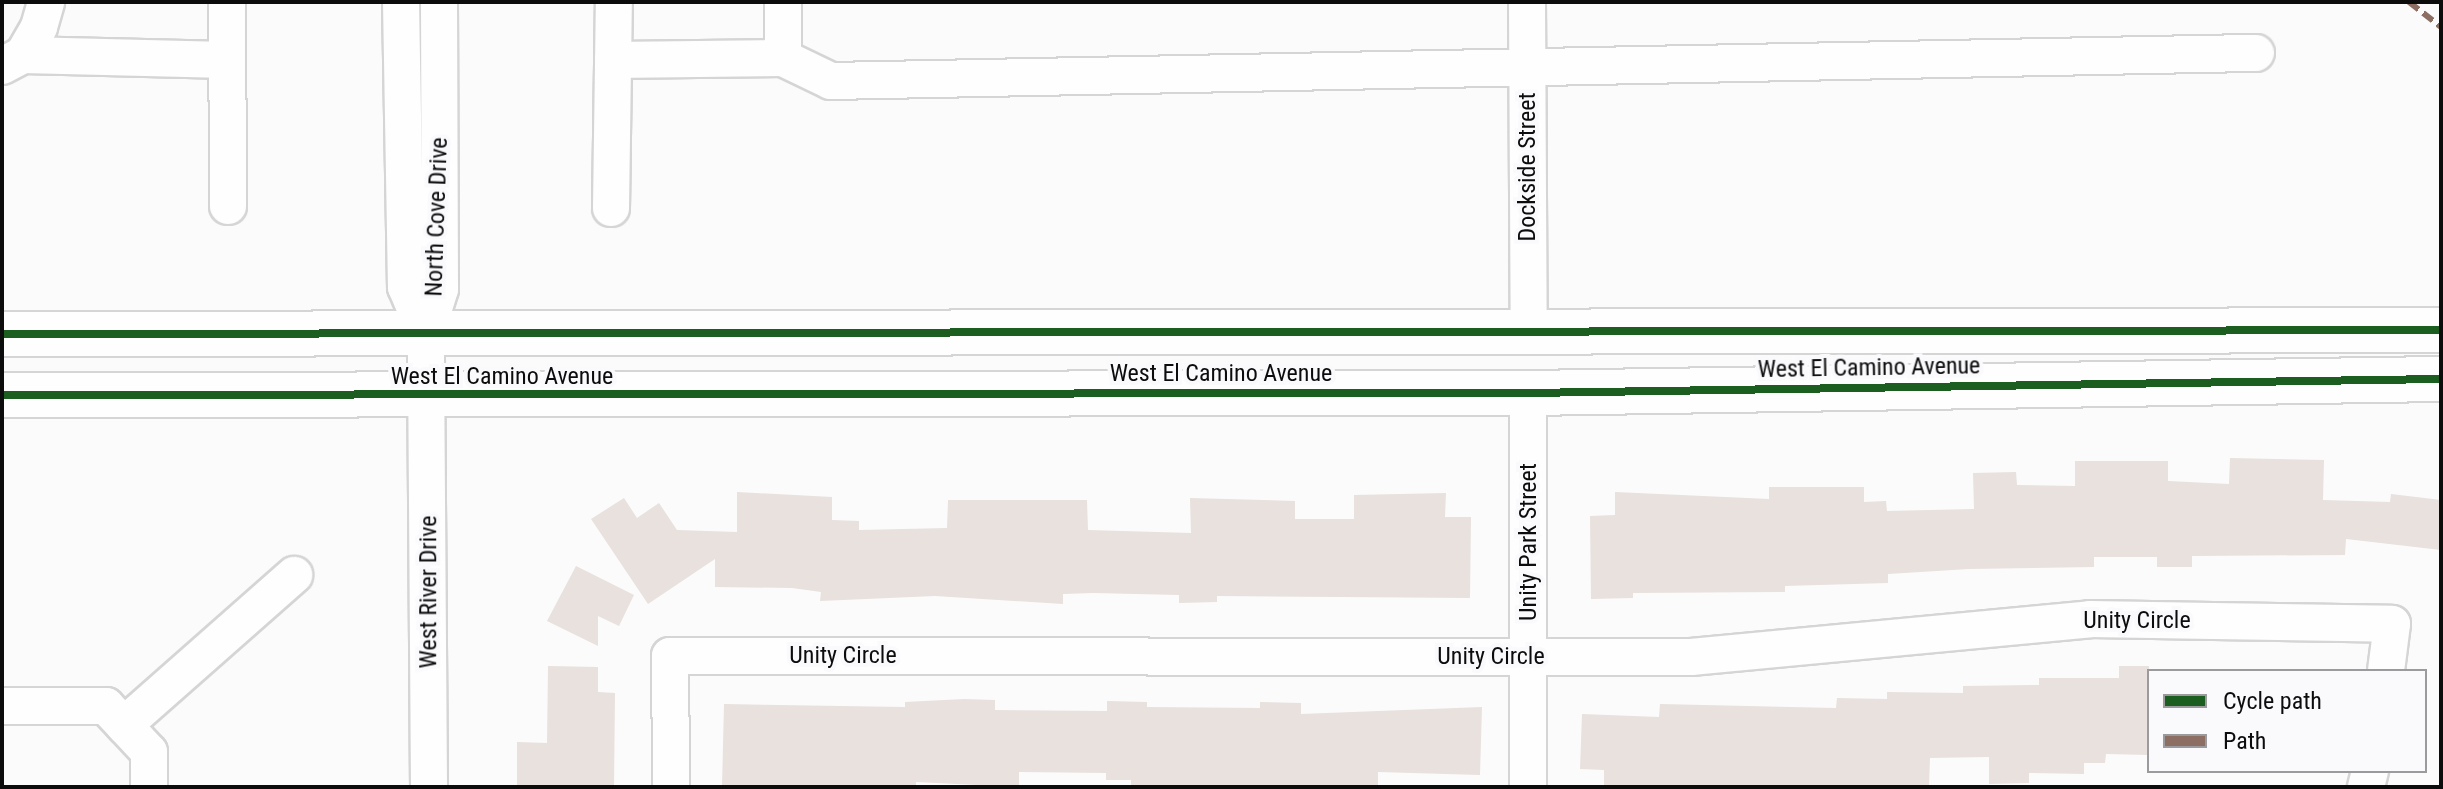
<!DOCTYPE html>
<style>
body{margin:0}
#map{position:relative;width:2443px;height:789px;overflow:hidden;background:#fbfbfc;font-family:"Roboto Condensed",sans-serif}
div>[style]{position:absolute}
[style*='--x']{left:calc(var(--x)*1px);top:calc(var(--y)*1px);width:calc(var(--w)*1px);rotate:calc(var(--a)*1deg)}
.building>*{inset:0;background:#e8e1dd}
.roads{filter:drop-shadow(2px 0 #d5d5d6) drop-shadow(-2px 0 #d5d5d6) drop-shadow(0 2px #d5d5d6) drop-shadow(0 -2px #d5d5d6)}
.minor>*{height:36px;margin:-18px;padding:0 18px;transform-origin:18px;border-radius:18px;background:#fefeff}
.major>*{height:44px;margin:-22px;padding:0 22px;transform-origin:22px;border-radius:22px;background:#fefeff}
.quiet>*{height:6px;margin-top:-3px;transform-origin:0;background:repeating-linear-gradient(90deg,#8d6e63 0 12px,transparent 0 18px)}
.cycleway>*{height:8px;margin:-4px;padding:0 4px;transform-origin:4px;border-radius:4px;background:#1b5e20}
span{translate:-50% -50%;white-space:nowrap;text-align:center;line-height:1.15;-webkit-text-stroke:8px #fafafd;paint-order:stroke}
.street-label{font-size:24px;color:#0c0c0d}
.frame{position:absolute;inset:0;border:4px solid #0c0c0d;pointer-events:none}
.legend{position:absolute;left:2147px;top:669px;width:280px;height:104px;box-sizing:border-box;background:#fafafd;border:2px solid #9b9b9d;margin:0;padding:10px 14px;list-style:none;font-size:24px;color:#0c0c0d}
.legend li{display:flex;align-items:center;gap:16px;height:40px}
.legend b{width:40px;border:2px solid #9b9b9d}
</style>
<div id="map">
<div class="building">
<i style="clip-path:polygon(2230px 458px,2324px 460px,2323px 500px,2390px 502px,2391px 494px,2441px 500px,2441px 550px,2346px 539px,2345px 555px,2192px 556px,2192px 567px,2157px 567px,2157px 557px,2094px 557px,2094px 567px,1969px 569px,1888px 574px,1888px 583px,1785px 586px,1785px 592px,1633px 593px,1633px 598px,1591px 599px,1590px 516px,1615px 515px,1615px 492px,1769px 499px,1769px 487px,1864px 487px,1864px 502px,1886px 501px,1887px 511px,1974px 509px,1973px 473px,2016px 472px,2017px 485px,2075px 486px,2075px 461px,2168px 461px,2168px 481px,2229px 484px)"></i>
<i style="clip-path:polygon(737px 492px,832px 497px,832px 520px,859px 521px,859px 530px,947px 528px,948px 500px,1087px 500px,1088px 530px,1191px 533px,1190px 498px,1295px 501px,1295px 519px,1354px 519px,1354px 495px,1446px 493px,1445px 517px,1471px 517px,1470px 598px,1217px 596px,1217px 602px,1179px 603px,1179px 595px,1093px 593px,1063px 594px,1063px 604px,935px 596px,820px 601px,821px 592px,792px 588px,715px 587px,715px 559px,648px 604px,591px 519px,624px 498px,637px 518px,659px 503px,677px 530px,737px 532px)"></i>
<i style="clip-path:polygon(576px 566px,634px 595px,619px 626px,598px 616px,598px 646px,547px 621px)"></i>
<i style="clip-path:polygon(548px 666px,598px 667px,598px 692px,615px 693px,614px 787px,517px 787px,517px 742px,547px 743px)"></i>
<i style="clip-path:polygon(2119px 666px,2149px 666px,2149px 755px,2106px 754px,2105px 763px,2084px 763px,2084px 774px,2029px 773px,2029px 783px,1989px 784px,1989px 757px,1930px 758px,1929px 787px,1604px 787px,1604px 770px,1580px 769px,1582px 714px,1659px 717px,1660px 704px,1836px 708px,1837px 698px,1887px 699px,1887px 692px,1963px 693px,1963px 686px,2039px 685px,2039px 678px,2119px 678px)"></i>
<i style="clip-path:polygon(964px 699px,995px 700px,995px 710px,1107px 711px,1107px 701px,1147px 702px,1147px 707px,1260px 708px,1260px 702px,1301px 703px,1301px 714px,1482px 707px,1480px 775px,1378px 772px,1378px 787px,1131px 787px,1131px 780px,1106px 780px,1106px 773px,1019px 772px,1019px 787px,916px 782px,916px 787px,722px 787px,724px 704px,905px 707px,905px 702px)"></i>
</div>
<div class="roads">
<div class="minor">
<i style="--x:227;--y:2;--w:204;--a:89.7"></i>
<i style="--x:401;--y:2;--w:285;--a:89"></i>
<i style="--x:406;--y:287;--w:51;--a:66.9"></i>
<i style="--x:1527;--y:2;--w:330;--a:89.7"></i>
<i style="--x:23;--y:55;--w:32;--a:-60"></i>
<i style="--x:39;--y:27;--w:26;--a:-74"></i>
<i style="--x:783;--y:58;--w:56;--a:-90"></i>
<i style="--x:613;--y:60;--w:170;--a:-0.7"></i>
<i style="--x:783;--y:58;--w:53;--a:25.6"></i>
<i style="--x:831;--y:81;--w:1425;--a:-1.13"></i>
<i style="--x:2;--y:66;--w:24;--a:-28"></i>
<i style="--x:23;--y:55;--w:204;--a:1.4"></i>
<i style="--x:611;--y:208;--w:206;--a:-89.2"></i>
<i style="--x:1528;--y:393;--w:394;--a:90"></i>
<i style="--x:2;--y:706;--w:104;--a:0"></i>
<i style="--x:106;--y:706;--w:63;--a:46.9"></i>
<i style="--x:149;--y:752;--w:35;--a:90"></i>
<i style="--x:124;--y:725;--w:227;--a:-41.4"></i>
<i style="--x:429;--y:787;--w:453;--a:-90.4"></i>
<i style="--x:426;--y:334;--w:47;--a:-72.7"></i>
<i style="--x:440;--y:289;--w:287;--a:-90.2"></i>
<i style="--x:671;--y:787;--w:131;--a:-90.4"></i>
<i style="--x:670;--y:656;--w:1021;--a:0.06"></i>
<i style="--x:1691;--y:657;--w:401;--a:-5.4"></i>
<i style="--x:2090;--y:619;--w:302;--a:0.9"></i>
<i style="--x:2392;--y:624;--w:47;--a:97.3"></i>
<i style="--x:2366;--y:787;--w:16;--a:-76"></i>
</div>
<div class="major">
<i style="--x:2;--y:334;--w:2439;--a:-0.09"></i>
<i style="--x:2;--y:395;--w:1526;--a:-0.08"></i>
<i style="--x:1528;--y:393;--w:913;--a:-0.88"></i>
</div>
</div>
<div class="quiet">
<i style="--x:2409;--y:2;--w:41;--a:38"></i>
</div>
<div class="cycleway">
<i style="--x:2;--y:334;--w:2439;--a:-0.09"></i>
<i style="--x:2;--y:395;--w:1526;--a:-0.08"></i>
<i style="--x:1528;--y:393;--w:913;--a:-0.88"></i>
</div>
<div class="street-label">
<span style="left:1528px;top:167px;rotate:-90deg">Dockside Street</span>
<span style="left:437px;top:217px;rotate:-88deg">North Cove Drive</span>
<span style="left:1869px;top:368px;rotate:-1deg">West El Camino Avenue</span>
<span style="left:1221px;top:374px">West El Camino Avenue</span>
<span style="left:502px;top:377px">West El Camino Avenue</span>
<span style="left:1529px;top:542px;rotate:-90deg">Unity Park Street</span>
<span style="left:429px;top:592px;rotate:-90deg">West River Drive</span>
<span style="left:2137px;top:621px">Unity Circle</span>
<span style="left:843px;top:656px">Unity Circle</span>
<span style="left:1491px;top:657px">Unity Circle</span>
</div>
<div class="frame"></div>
<ul class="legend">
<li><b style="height:10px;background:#1b5e20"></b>Cycle path</li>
<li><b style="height:10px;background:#8d6e63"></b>Path</li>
</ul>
</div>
